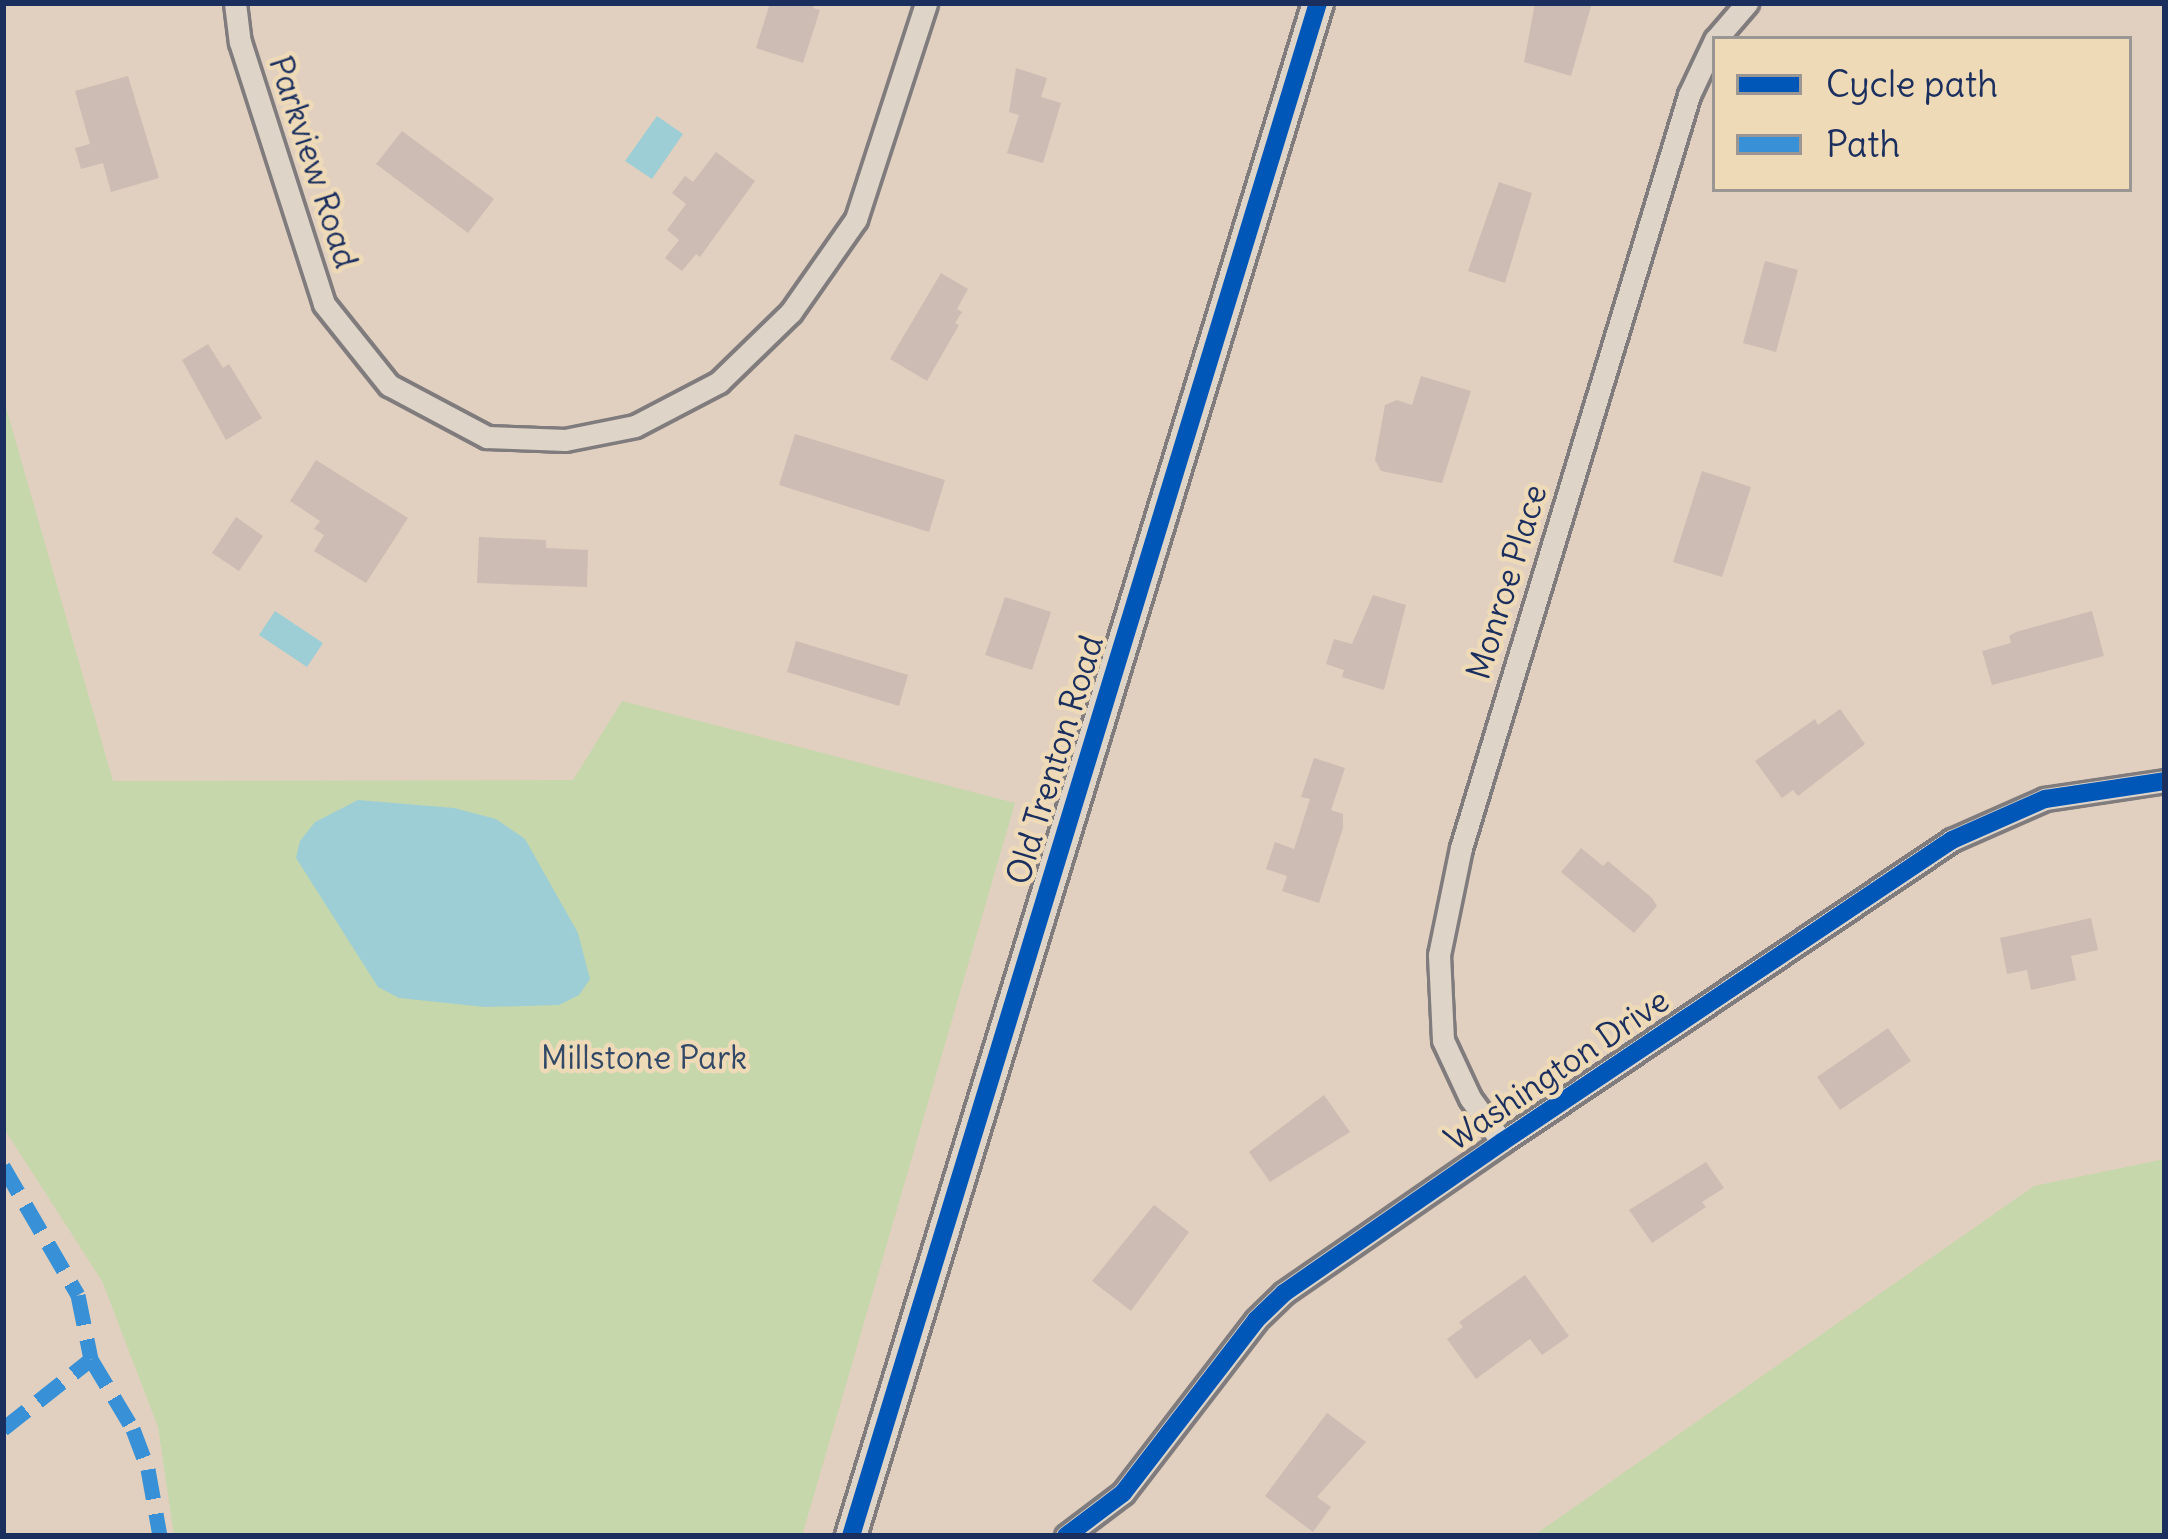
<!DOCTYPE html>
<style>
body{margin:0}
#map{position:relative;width:2168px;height:1539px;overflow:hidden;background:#e1d0bf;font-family:Delius,sans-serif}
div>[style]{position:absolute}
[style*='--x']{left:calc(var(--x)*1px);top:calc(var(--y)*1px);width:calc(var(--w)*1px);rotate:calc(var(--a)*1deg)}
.green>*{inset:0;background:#c6d7ab}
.water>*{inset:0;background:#9dced5}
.building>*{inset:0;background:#ccbcb3}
.roads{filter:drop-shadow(3px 0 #807c7e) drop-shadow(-3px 0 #807c7e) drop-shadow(0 3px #807c7e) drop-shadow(0 -3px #807c7e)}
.street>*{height:21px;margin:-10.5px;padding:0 10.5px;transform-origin:10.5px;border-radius:10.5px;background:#ded5c8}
.secondary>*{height:30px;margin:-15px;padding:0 15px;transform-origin:15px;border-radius:15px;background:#ded5c8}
.quiet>*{height:15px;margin-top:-7.5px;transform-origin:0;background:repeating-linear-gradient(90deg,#3891d7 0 30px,transparent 0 45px)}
.cycleway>*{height:18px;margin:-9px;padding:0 9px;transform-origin:9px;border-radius:9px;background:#0057b8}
span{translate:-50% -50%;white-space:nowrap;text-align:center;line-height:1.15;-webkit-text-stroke:9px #efdab8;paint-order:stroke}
.street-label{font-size:33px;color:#1b2f5e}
.park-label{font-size:33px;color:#314967}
.frame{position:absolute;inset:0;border:6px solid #1b2f5e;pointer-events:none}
.legend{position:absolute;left:1712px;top:36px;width:420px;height:156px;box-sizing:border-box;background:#efdab8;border:3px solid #9a9694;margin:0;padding:15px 21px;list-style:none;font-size:36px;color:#1b2f5e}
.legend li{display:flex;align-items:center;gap:24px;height:60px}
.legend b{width:60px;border:3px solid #9a9694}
</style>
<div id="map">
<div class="green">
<i style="clip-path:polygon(3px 397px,113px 781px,573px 780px,622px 701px,1015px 803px,802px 1536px,174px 1536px,158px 1427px,102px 1281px,3px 1127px)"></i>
<i style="clip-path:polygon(2165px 1159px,2165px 1536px,1533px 1536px,2034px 1186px)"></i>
</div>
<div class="water">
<i style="clip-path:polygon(657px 116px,683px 134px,652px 179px,625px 161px)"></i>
<i style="clip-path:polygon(275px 611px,323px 643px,307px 667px,259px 635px)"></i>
<i style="clip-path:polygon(358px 800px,454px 808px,496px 819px,525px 839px,578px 933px,590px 979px,579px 995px,559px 1005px,485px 1007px,399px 998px,378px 987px,296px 858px,300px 841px,315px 822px)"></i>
</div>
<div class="building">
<i style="clip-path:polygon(770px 3px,815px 3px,813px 8px,820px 10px,803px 63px,756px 48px)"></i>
<i style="clip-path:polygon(1535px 3px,1592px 3px,1571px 76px,1524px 62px)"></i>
<i style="clip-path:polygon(1016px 68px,1047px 78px,1041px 97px,1061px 103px,1043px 163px,1007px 153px,1019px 115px,1009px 112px)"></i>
<i style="clip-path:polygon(128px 76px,159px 178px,111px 192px,103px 163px,81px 169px,75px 148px,90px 144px,75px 91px)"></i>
<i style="clip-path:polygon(402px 131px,494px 199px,468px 233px,376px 164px)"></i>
<i style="clip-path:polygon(716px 152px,755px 181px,700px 257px,696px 254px,682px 271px,665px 258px,679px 240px,667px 230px,686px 204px,672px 193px,685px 176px,693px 182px)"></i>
<i style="clip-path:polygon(1499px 182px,1532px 193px,1505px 283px,1468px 271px)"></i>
<i style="clip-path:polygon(1765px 261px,1798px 270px,1776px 352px,1743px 343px)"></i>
<i style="clip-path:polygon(941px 273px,968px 289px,957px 309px,962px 312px,955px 323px,959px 325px,927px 381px,890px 359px)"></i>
<i style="clip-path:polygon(208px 344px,223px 368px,229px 364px,262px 418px,226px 440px,182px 360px)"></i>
<i style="clip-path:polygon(1421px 376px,1471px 391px,1442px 483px,1381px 471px,1375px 460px,1385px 405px,1397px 400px,1412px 405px)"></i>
<i style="clip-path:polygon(795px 434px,945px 480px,929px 532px,779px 485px)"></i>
<i style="clip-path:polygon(316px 460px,408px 518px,366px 583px,314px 551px,324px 535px,314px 529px,320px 521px,290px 501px)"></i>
<i style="clip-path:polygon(1702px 471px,1751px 487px,1722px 577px,1673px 562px)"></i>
<i style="clip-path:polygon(236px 517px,263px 536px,239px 571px,212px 553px)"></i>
<i style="clip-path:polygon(479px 537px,546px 540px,546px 548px,588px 550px,587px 587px,477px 583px)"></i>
<i style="clip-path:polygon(1373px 595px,1406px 605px,1384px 690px,1342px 677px,1344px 670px,1326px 664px,1334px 639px,1352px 644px)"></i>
<i style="clip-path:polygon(1005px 597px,1051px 612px,1032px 670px,985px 655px)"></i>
<i style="clip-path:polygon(2092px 611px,2104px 656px,1992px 685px,1982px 651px,2011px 643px,2009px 636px,2016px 632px)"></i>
<i style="clip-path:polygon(796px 641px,908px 675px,899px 706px,787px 672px)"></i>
<i style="clip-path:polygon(1840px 709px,1865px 744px,1798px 796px,1793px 790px,1782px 798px,1755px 761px,1815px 719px,1818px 725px)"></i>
<i style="clip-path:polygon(1314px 758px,1345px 768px,1331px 810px,1343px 814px,1343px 828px,1319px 903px,1282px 891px,1287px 876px,1266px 869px,1275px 842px,1294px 849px,1310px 799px,1301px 797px)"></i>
<i style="clip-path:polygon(1581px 848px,1603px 866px,1608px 861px,1652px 898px,1657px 906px,1634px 933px,1561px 872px)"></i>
<i style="clip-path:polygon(2091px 918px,2098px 950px,2071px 956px,2076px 980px,2031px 990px,2027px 970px,2007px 974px,2000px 938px)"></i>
<i style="clip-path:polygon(1888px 1028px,1911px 1061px,1840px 1110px,1817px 1077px)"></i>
<i style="clip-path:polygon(1324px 1095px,1350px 1132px,1270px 1182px,1249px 1152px)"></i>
<i style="clip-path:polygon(1706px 1162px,1724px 1188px,1702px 1202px,1706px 1207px,1652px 1243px,1629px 1210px)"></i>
<i style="clip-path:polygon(1154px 1205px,1189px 1232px,1131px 1311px,1092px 1281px)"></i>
<i style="clip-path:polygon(1525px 1275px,1569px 1336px,1542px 1355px,1530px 1339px,1476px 1379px,1447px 1339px,1463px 1327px,1459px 1322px)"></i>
<i style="clip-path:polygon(1327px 1413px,1366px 1442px,1317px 1497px,1331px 1507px,1313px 1532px,1265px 1496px)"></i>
</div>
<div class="roads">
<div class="street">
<i style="--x:235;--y:3;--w:39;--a:83"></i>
<i style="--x:240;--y:42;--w:275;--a:72.2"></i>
<i style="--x:324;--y:304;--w:104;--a:51.3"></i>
<i style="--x:389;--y:385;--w:111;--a:28"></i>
<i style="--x:487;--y:437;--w:78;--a:2.2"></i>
<i style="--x:565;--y:440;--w:71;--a:-11.3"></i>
<i style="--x:635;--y:426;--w:95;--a:-27.6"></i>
<i style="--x:719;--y:382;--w:100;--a:-44.2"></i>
<i style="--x:791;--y:312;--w:113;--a:-55"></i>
<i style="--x:856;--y:219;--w:227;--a:-72"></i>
<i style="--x:1716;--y:39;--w:48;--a:-49.3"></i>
<i style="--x:1502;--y:1142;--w:54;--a:-126"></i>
<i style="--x:1470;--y:1098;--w:64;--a:-115"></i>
<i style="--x:1443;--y:1040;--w:85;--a:-92.7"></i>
<i style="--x:1439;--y:955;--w:109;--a:-78.4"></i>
<i style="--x:1461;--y:848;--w:787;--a:-73.15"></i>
<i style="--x:1689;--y:95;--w:61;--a:-64.7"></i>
<i style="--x:1066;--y:1536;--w:71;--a:-37"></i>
<i style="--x:1123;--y:1493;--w:218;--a:-52.4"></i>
<i style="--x:1256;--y:1320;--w:39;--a:-44"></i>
<i style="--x:1284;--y:1293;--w:265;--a:-34.7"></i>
<i style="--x:1502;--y:1142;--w:542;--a:-33.87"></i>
<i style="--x:1952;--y:840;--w:102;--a:-23.8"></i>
<i style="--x:2045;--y:799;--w:121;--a:-8.5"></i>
</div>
<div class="secondary">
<i style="--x:851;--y:1536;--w:1603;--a:-73.06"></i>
</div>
</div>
<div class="quiet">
<i style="--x:3;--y:1166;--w:149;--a:59.8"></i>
<i style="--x:78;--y:1295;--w:65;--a:78.5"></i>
<i style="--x:91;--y:1359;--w:82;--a:59"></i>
<i style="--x:133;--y:1429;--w:43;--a:69.4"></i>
<i style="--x:148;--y:1469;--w:68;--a:79.8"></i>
<i style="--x:3;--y:1429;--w:112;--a:-38.5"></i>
</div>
<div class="cycleway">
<i style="--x:851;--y:1536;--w:1603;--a:-73.06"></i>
<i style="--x:1066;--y:1536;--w:71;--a:-37"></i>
<i style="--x:1123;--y:1493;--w:218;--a:-52.4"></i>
<i style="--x:1256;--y:1320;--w:39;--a:-44"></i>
<i style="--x:1284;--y:1293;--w:265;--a:-34.7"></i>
<i style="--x:1502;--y:1142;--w:542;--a:-33.87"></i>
<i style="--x:1952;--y:840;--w:102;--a:-23.8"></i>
<i style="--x:2045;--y:799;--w:121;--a:-8.5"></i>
</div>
<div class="street-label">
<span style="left:313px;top:162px;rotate:72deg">Parkview Road</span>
<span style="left:1507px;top:582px;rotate:-73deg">Monroe Place</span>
<span style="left:1055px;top:760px;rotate:-73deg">Old Trenton Road</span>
<span style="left:1557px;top:1070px;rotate:-34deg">Washington Drive</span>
</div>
<div class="park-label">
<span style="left:644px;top:1058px">Millstone Park</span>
</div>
<div class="frame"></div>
<ul class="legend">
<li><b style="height:15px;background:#0057b8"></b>Cycle path</li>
<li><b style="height:15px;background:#3891d7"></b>Path</li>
</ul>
</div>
